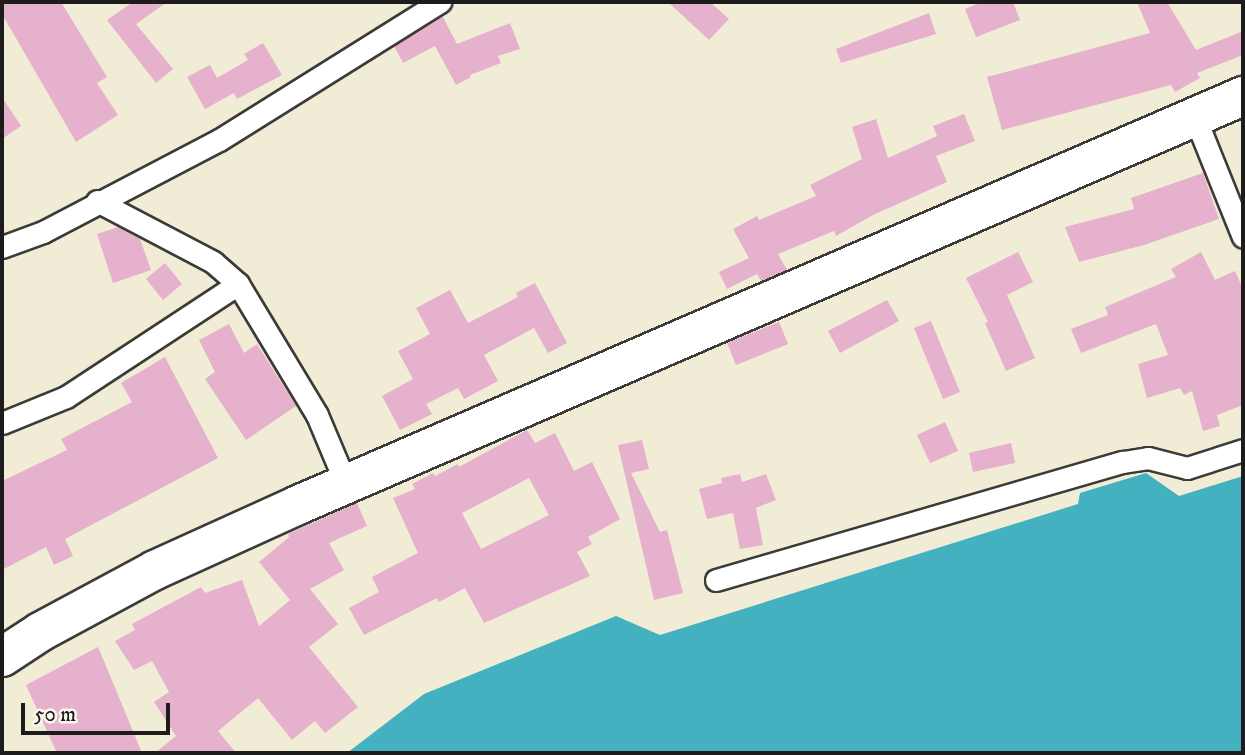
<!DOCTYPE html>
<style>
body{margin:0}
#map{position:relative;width:1245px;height:755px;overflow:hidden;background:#f1ecd5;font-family:"IM FELL DW Pica",serif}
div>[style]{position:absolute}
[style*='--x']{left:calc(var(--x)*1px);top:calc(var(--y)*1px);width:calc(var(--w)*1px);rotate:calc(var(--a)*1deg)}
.water>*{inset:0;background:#43b1bf}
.building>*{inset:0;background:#e6b1cc}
.roads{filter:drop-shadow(2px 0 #3c3b38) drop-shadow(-2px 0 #3c3b38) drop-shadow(0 2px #3c3b38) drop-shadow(0 -2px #3c3b38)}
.street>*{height:21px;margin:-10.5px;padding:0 10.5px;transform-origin:10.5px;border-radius:10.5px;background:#fff}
.highway>*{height:38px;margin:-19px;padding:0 19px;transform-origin:19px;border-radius:19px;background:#fff}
span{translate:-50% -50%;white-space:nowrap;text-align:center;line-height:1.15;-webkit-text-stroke:5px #fbf7ec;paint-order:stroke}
.frame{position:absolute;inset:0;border:4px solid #1c1c1c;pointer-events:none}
.scale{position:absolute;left:21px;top:703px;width:149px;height:32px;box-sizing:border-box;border:4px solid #1c1c1c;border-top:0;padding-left:9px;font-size:21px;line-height:24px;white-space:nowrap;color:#1c1c1c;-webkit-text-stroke:5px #fbf7ec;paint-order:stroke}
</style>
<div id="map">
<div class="water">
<i style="clip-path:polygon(1146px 473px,1179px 496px,1243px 476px,1243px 753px,347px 753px,424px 694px,616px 616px,660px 635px,1078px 504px,1080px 493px)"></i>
</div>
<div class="building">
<i style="clip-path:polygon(2px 2px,61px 2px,107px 77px,97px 83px,118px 115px,76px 142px,2px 14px)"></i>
<i style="clip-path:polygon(133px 2px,167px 2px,136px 24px,173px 69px,156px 83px,107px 20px)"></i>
<i style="clip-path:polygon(668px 2px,710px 2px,729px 19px,709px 40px)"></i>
<i style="clip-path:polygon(982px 2px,1013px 2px,1020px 20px,976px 37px,965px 9px)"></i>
<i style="clip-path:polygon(1137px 2px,1167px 2px,1196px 50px,1243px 31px,1243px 55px,1197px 73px,1200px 78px,1175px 92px,1171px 85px,1002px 130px,987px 77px,1150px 33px)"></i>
<i style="clip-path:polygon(929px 13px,936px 34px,841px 63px,836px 49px)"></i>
<i style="clip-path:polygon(443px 17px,457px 44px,510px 23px,520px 49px,498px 56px,501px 63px,470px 75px,471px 77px,456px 85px,435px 46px,403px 63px,394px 46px)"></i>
<i style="clip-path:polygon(263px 43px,282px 75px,237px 99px,234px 93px,205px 109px,187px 77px,210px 65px,217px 78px,248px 60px,244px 54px)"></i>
<i style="clip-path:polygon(2px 97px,21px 126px,2px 139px)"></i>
<i style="clip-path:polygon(964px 114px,975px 141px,936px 156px,947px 182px,873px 215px,836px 236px,834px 231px,778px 254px,787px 270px,761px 281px,757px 274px,727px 289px,719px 272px,749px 258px,733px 229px,757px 216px,759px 220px,816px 196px,810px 185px,862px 159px,852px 127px,876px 119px,888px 158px,937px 136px,933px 126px)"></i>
<i style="clip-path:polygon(1203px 173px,1219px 219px,1144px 245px,1079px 262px,1065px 227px,1134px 209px,1131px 198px)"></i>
<i style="clip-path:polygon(118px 227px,140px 239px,151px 270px,113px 283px,97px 234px)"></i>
<i style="clip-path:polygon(1018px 252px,1033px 282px,1007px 295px,1035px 358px,1006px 371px,985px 323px,988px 322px,966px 278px)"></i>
<i style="clip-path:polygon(1201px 252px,1215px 280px,1235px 271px,1243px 289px,1243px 405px,1217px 415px,1220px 426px,1203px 431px,1192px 391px,1184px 395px,1180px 388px,1147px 398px,1138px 364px,1168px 355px,1156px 324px,1081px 353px,1071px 329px,1108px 315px,1105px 307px,1176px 277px,1171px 269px)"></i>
<i style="clip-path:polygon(165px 263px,182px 284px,163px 300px,146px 279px)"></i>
<i style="clip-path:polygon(535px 283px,567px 343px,548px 353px,534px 328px,484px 355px,498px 381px,464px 399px,458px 388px,426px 404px,432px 414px,400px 430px,382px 396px,413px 379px,398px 351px,430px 334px,416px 308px,450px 290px,468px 323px,518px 297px,516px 293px)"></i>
<i style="clip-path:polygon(887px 300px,899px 321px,840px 353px,828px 331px)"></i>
<i style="clip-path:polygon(931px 321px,960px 392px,943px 399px,914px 328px)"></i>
<i style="clip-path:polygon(779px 322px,788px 344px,736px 365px,727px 343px)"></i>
<i style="clip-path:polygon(229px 324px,244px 353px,257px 344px,296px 406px,246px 440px,205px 379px,215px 372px,199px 340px)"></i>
<i style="clip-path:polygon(165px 357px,218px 458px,65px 539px,73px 556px,54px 565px,46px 547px,2px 570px,2px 481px,67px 450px,61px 439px,132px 402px,121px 383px)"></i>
<i style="clip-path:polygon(945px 422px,958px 451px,930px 463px,917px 435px)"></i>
<i style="clip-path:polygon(evenodd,527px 430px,535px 443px,555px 433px,574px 471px,592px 462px,620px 519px,588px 537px,592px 544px,577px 552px,590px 576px,484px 623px,465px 588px,439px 602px,437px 598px,364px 635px,349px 608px,379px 592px,372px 577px,418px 553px,393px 498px,415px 489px,412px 484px,433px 473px,435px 476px,458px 464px,459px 467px,527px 430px,529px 478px,549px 515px,481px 549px,462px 513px,529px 478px)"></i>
<i style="clip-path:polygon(642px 440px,649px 469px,631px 473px,660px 532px,667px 530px,683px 593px,654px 600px,618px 445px)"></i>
<i style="clip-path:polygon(1011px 443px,1015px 463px,973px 472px,969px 453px)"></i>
<i style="clip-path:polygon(740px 474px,742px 482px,766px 474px,776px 500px,756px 508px,763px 545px,740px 549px,733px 513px,707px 519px,699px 489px,722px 483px,721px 478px)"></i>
<i style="clip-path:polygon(357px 503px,367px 526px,329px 543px,344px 570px,310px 589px,338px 624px,309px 647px,358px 707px,325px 733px,315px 721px,292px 740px,258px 698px,218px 731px,236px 753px,155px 753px,176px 736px,154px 702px,169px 692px,152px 661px,134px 670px,115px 641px,135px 630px,132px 624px,201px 587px,205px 593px,242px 580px,259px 626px,290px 600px,259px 562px,289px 537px,288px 534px)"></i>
<i style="clip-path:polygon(98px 647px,99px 649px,142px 753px,57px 753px,26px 685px)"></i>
</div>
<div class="roads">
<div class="street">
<i style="--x:1194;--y:115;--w:131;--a:68.1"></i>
<i style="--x:97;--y:201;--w:131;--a:27.7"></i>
<i style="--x:213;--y:262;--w:33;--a:41"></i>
<i style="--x:238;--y:284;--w:153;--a:58.9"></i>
<i style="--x:317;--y:415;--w:75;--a:67.2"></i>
<i style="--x:2;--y:247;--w:44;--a:-20.1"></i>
<i style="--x:43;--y:232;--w:199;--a:-27.6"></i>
<i style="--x:219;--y:140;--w:261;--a:-32"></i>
<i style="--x:2;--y:423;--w:69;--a:-22.1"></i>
<i style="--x:66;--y:397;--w:206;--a:-33.3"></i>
<i style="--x:716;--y:580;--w:424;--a:-16.2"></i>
<i style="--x:1123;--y:462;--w:25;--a:-9"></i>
<i style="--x:1148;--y:458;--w:40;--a:14.4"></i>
<i style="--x:1187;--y:468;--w:59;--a:-17.8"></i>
</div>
<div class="highway">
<i style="--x:2;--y:657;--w:45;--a:-33.3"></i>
<i style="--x:40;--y:632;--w:131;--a:-28.3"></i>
<i style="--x:155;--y:570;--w:157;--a:-24.4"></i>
<i style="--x:298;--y:505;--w:1030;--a:-23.4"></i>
</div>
</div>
<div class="frame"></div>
<div class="scale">50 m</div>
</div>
